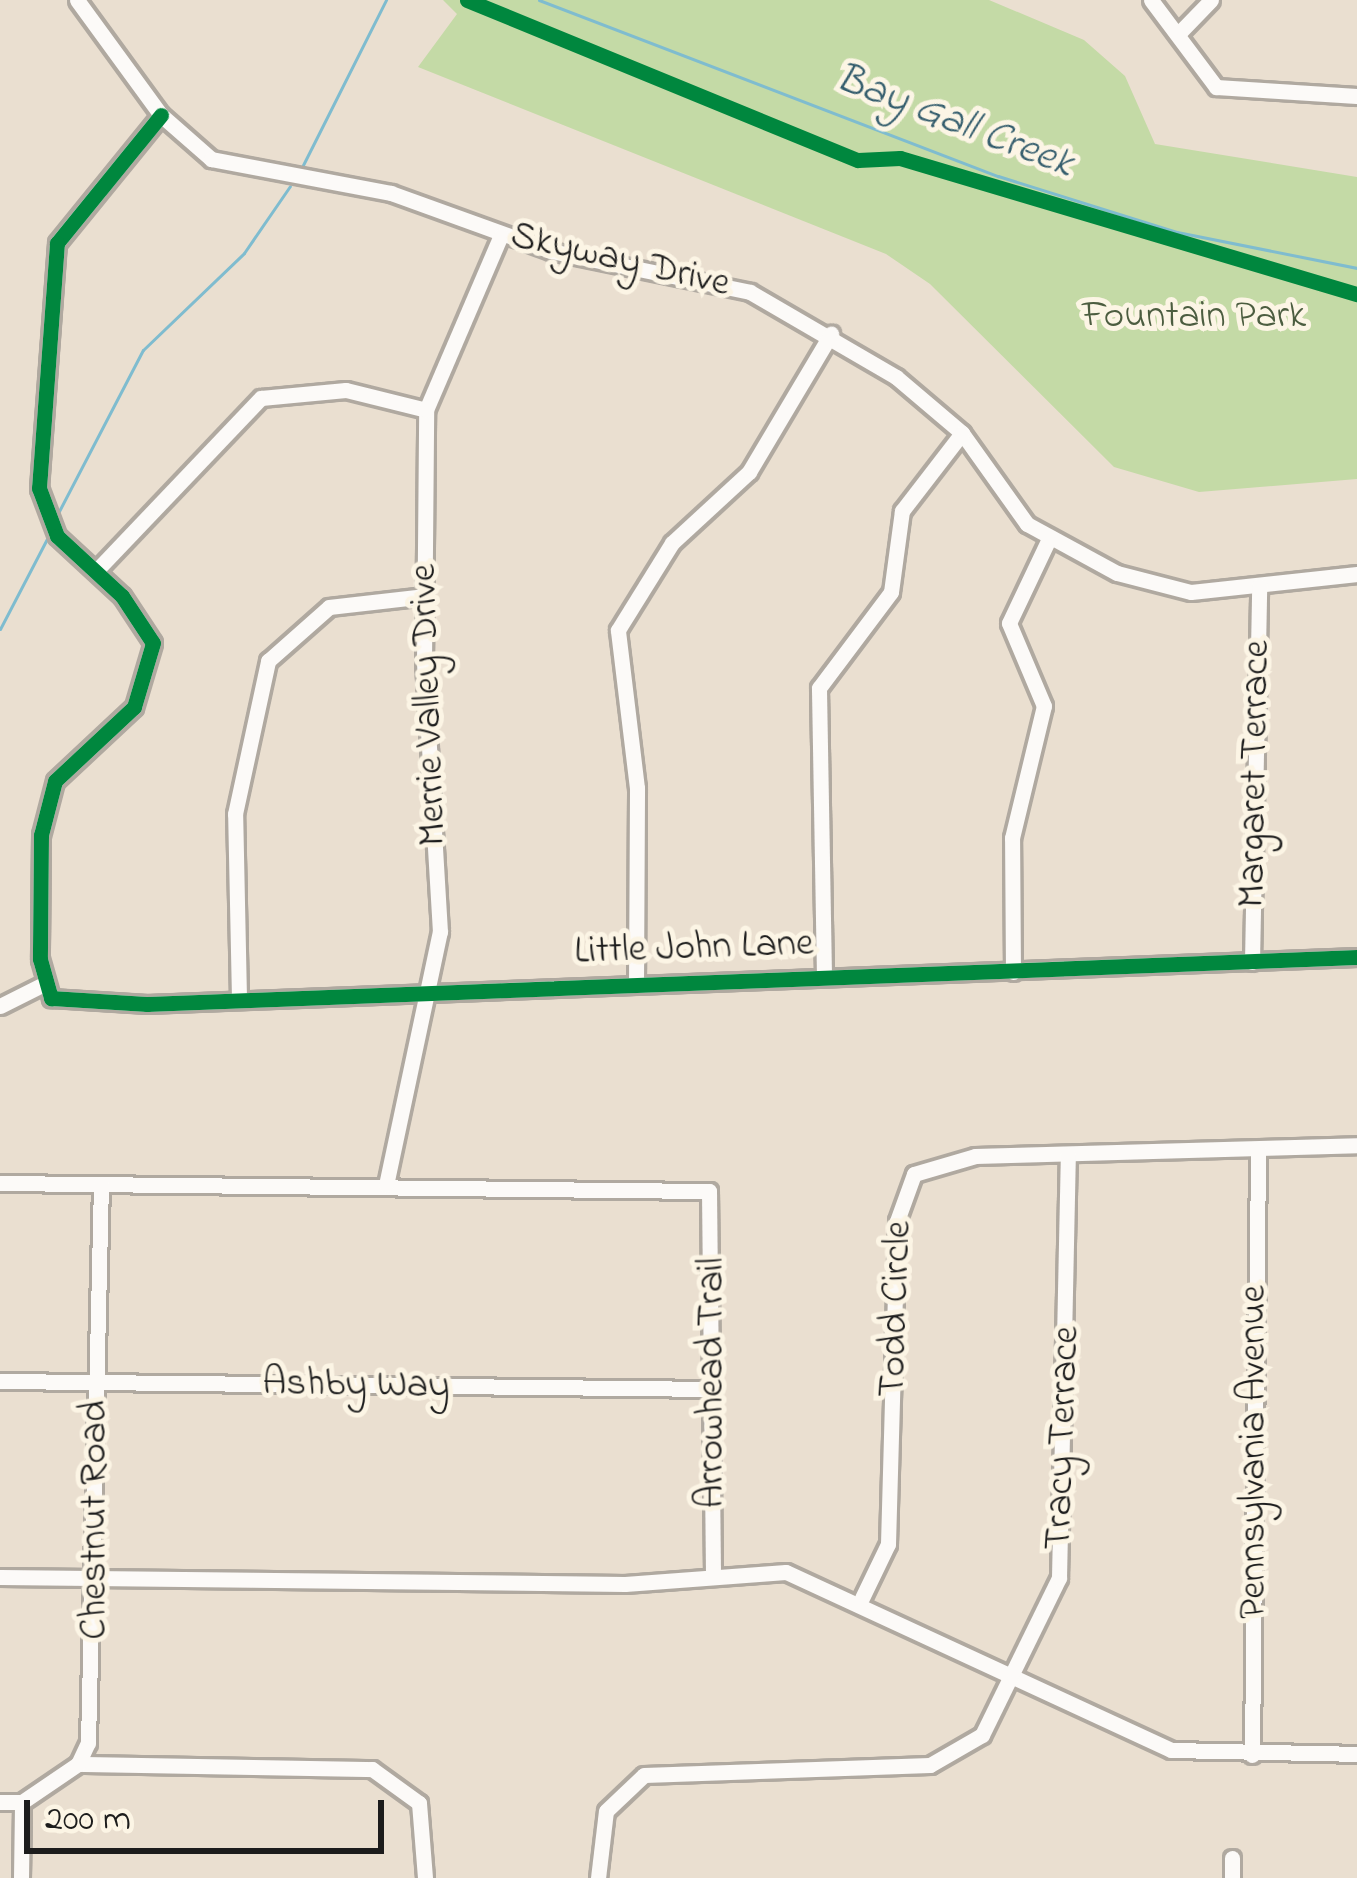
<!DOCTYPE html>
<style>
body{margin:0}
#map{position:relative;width:1357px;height:1878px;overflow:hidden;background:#eadfd0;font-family:"Indie Flower",sans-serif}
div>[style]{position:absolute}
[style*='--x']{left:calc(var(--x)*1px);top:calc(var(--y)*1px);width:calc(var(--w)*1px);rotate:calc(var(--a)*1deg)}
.green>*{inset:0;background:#c4daa6}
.stream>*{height:3px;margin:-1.5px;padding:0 1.5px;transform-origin:1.5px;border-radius:1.5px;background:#7fbccf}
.roads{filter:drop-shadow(3px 0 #b0a9a0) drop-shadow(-3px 0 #b0a9a0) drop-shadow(0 3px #b0a9a0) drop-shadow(0 -3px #b0a9a0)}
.minor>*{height:15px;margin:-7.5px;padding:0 7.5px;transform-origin:7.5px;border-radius:7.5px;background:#fcfaf8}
.cycleway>*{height:15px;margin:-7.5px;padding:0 7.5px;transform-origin:7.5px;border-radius:7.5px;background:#00873e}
span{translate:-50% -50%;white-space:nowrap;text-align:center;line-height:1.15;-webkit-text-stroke:10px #fcf5e5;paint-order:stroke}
.street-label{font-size:39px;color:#1c1c1c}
.park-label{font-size:39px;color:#4c5d40}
.water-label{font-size:42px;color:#345d6d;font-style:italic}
.scale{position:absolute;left:24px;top:1800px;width:360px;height:54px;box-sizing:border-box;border:6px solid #1c1c1c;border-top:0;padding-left:15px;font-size:36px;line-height:42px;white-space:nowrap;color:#1c1c1c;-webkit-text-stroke:9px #fcf5e5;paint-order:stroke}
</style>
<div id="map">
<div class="green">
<i style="clip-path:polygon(443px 0,989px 0,1084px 40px,1125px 76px,1155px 144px,1357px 177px,1357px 479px,1199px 492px,1114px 467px,930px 284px,886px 254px,418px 67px,457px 14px)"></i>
</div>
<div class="stream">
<i style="--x:539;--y:0;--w:492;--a:21"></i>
<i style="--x:998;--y:176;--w:188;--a:17.4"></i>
<i style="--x:1177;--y:232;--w:184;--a:11.3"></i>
<i style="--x:302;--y:167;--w:187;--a:-63.3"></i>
<i style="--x:57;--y:515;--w:186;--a:-62.5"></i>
<i style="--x:143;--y:350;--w:140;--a:-43.8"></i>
<i style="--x:244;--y:253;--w:81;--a:-55.5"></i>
<i style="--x:0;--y:629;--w:106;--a:-62.5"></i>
</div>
<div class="roads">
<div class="minor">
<i style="--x:77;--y:0;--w:142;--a:53.9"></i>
<i style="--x:161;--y:115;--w:67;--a:41.3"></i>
<i style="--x:211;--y:159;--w:183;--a:10.7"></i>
<i style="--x:391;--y:193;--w:170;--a:19.9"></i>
<i style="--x:551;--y:251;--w:203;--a:11.6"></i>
<i style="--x:750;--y:292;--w:169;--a:30.2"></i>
<i style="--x:896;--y:377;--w:87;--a:40.3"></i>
<i style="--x:962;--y:433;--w:112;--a:54.5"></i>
<i style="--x:1027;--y:524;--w:102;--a:28.6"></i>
<i style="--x:1117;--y:573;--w:76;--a:14.4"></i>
<i style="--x:1191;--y:592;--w:167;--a:-6.2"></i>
<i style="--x:1151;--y:0;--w:109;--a:53.2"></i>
<i style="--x:1216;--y:87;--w:141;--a:3.7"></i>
<i style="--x:1181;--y:31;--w:43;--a:-45.9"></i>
<i style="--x:161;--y:115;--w:165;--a:129.1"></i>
<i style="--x:57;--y:243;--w:246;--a:94.2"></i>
<i style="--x:39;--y:488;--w:51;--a:69.4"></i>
<i style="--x:57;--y:536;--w:88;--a:42.7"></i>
<i style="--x:122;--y:596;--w:56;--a:56.6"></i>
<i style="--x:153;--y:643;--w:67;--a:106.5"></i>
<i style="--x:134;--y:707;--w:108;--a:136.9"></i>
<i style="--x:55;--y:781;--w:56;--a:104.5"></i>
<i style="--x:41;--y:835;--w:124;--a:90.5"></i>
<i style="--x:40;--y:959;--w:41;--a:74.2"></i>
<i style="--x:51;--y:998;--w:96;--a:3.6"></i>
<i style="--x:147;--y:1004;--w:1211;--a:-2.22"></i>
<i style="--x:96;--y:571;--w:239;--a:-46.4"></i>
<i style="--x:261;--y:398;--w:85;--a:-5.4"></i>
<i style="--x:346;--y:390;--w:82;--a:14"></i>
<i style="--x:1252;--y:962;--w:376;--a:-88.9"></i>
<i style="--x:1013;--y:972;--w:134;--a:-90.4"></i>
<i style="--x:1012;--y:838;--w:136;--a:-76.4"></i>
<i style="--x:1044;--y:706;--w:90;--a:-112.9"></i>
<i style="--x:1009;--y:623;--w:91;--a:-64.6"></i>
<i style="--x:824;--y:976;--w:288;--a:-91"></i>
<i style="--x:819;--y:688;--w:120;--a:-53.1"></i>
<i style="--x:891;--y:592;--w:82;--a:-82.3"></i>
<i style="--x:902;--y:511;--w:98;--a:-52.4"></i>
<i style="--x:636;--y:985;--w:197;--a:-89.7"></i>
<i style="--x:637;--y:788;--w:159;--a:-96.9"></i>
<i style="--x:618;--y:630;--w:102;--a:-58.2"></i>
<i style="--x:672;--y:543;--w:105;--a:-42.7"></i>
<i style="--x:749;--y:472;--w:161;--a:-59.3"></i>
<i style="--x:239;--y:998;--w:184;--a:-91.2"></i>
<i style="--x:235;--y:814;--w:157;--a:-77.8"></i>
<i style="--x:268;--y:661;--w:81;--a:-41.5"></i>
<i style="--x:329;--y:607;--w:97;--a:-6.5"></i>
<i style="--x:0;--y:1006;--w:49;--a:-26.6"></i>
<i style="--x:0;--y:1183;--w:709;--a:0.65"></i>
<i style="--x:709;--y:1191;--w:379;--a:89.4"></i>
<i style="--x:386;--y:1185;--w:259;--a:-78"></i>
<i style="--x:440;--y:932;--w:270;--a:-93.4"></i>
<i style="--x:424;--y:662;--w:252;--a:-89.5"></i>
<i style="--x:426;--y:410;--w:190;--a:-66.8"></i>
<i style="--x:0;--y:1381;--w:713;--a:0.64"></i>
<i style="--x:0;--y:1577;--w:625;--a:0.64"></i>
<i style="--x:625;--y:1584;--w:161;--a:-4.3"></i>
<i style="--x:786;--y:1572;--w:424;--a:24.8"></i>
<i style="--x:1171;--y:1750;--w:186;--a:1.2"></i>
<i style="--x:862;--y:1598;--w:60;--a:-64.3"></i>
<i style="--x:888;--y:1544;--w:323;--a:-88.4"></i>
<i style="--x:897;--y:1221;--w:50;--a:-70.1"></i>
<i style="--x:914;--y:1174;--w:64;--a:-16.4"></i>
<i style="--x:975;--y:1156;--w:382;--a:-1.6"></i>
<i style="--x:1252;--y:1755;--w:606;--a:-89.43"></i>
<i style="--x:78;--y:1764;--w:294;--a:1"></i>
<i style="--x:372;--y:1769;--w:58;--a:35.9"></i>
<i style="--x:419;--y:1803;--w:75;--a:85.4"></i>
<i style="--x:0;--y:1802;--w:22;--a:0"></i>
<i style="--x:22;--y:1802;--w:68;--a:-34.2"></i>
<i style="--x:78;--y:1764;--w:23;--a:-65"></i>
<i style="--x:88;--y:1743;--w:559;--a:-88.67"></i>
<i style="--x:1232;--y:1858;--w:20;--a:90"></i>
<i style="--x:21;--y:1878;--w:76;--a:-89.2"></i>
<i style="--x:598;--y:1878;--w:67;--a:-83.2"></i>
<i style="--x:606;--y:1811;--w:52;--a:-43.5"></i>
<i style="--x:644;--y:1775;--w:286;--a:-2"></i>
<i style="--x:930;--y:1765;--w:60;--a:-30"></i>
<i style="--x:982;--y:1735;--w:175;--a:-63.9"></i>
<i style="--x:1059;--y:1578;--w:423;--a:-88.8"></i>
</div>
</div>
<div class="cycleway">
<i style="--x:467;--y:0;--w:422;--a:22.3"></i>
<i style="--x:858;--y:160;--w:42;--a:-2.7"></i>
<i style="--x:900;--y:158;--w:477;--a:16.6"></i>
<i style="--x:161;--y:115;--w:165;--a:129.1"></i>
<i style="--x:57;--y:243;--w:246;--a:94.2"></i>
<i style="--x:39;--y:488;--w:51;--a:69.4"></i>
<i style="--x:57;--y:536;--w:88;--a:42.7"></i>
<i style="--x:122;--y:596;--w:56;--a:56.6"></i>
<i style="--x:153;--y:643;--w:67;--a:106.5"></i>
<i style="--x:134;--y:707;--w:108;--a:136.9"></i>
<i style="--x:55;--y:781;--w:56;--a:104.5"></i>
<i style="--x:41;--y:835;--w:124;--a:90.5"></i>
<i style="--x:40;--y:959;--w:41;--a:74.2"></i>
<i style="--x:51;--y:998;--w:96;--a:3.6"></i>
<i style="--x:147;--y:1004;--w:1211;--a:-2.22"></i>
</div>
<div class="street-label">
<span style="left:620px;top:261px;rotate:13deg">Skyway Drive</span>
<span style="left:430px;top:705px;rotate:-92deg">Merrie Valley Drive</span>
<span style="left:1256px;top:774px;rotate:-89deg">Margaret Terrace</span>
<span style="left:694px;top:949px;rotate:-2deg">Little John Lane</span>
<span style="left:897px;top:1309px;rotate:-88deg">Todd Circle</span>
<span style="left:713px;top:1383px;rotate:-90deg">Arrowhead Trail</span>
<span style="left:356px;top:1386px;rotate:1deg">Ashby Way</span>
<span style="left:1064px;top:1438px;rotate:-88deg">Tracy Terrace</span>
<span style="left:1255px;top:1452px;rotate:-90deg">Pennsylvania Avenue</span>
<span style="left:96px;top:1520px;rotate:-90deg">Chestnut Road</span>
</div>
<div class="park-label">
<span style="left:1194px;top:317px">Fountain Park</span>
</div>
<div class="water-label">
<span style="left:954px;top:122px;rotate:21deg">Bay Gall Creek</span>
</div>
<div class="scale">200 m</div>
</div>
